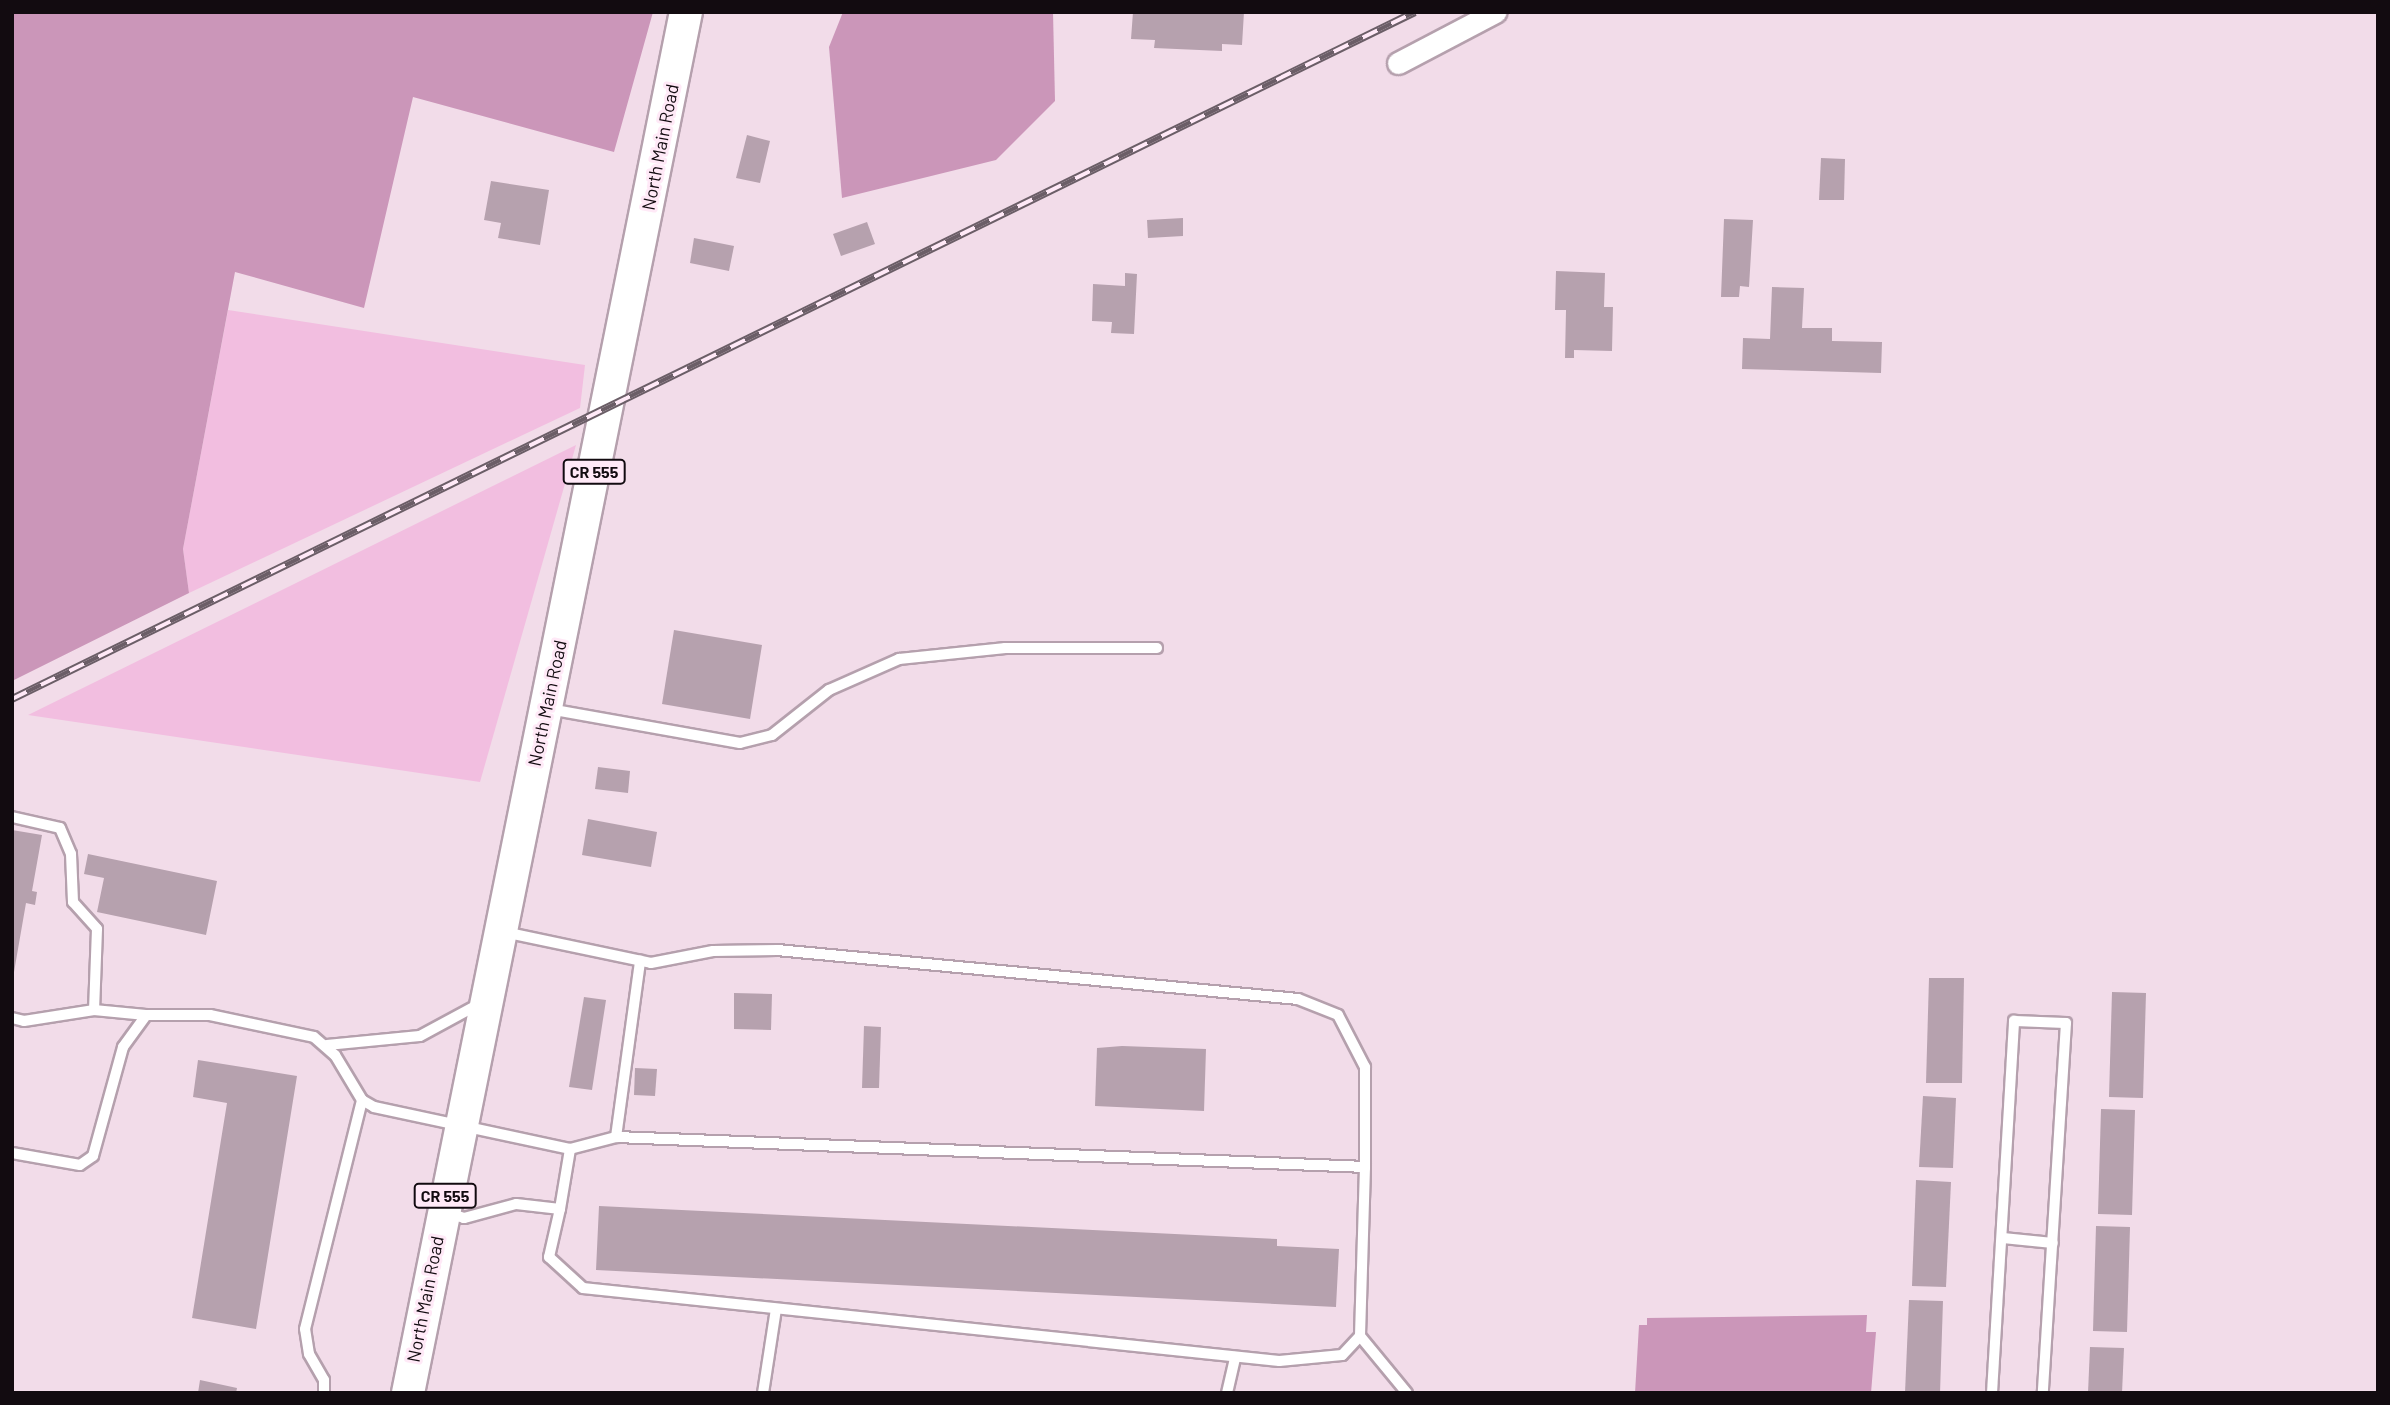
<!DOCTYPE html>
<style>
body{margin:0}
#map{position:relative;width:2390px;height:1405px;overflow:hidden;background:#f2dce9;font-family:Barlow,sans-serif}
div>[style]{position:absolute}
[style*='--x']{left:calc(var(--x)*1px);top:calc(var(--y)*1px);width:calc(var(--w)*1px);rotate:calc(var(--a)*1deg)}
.green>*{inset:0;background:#f2bee0}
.forest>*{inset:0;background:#cb96b9}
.building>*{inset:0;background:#b6a1ae}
.roads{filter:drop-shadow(2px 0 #b5a0ad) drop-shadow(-2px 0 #b5a0ad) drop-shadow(0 2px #b5a0ad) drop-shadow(0 -2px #b5a0ad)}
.lane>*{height:10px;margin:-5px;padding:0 5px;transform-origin:5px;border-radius:5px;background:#fff}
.street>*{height:21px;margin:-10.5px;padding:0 10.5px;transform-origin:10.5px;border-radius:10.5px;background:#fff}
.primary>*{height:32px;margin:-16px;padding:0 16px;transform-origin:16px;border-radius:16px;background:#fff}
.rail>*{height:8px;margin-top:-4px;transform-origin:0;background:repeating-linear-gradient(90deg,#ffe9f7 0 16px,#6b5e67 0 32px);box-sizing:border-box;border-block:2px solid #6b5e67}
span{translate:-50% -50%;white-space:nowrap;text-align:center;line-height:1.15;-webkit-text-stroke:6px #ffe9f7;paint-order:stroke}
.shield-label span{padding:2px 5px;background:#ffe9f7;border:2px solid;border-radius:5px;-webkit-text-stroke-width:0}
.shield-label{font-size:16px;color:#120b10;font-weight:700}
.street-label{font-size:18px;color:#120b10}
.frame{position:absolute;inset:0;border:14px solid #120b10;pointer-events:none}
</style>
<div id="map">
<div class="green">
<i style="clip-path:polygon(228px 310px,585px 365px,580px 408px,189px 593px,183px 549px)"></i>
<i style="clip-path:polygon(576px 445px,480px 782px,28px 715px)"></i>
</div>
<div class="forest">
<i style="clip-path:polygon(12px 12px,653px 12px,614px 152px,413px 97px,364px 308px,235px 272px,183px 549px,189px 593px,12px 681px)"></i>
<i style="clip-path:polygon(843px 12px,1053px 12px,1055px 101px,996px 160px,842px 198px,829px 47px)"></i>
<i style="clip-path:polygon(1867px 1315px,1866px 1332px,1876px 1332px,1871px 1393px,1635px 1393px,1639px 1325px,1647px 1325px,1647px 1318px)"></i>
</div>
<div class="building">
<i style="clip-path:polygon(1133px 12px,1244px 12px,1242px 45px,1222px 44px,1222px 51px,1154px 48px,1155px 40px,1131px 39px)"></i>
<i style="clip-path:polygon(747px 135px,770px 141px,760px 183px,736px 178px)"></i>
<i style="clip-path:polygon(1821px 158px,1845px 159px,1844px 200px,1819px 200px)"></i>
<i style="clip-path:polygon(491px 181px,549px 190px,540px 245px,498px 238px,501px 223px,484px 220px)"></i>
<i style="clip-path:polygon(1183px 218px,1183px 236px,1148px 238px,1147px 220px)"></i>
<i style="clip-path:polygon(1724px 219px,1753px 220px,1749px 287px,1740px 286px,1739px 297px,1721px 297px)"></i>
<i style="clip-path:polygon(867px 222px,875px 244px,841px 256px,833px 234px)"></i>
<i style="clip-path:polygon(694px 238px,734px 246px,729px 271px,690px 263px)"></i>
<i style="clip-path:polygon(1556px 271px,1605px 273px,1604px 307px,1613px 307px,1612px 351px,1574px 350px,1574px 358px,1565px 358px,1566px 310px,1555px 310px)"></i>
<i style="clip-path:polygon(1125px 273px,1137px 274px,1134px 334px,1111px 333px,1112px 322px,1092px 321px,1093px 284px,1125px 286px)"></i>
<i style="clip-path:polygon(1772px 287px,1804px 288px,1802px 328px,1832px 328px,1832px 341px,1882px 342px,1881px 373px,1742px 369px,1743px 338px,1770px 339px)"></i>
<i style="clip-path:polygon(674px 630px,762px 645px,750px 719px,662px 704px)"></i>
<i style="clip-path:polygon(598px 767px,630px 771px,628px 793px,595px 789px)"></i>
<i style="clip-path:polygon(588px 819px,657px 832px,651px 867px,582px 855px)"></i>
<i style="clip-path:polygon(12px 830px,42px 835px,32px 891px,37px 892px,35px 905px,26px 903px,14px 972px)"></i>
<i style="clip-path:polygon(88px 854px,217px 881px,206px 935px,97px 912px,104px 878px,84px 874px)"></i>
<i style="clip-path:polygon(1929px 978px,1964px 978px,1962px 1083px,1926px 1083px)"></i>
<i style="clip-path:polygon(2112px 992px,2146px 993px,2143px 1098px,2109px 1097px)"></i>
<i style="clip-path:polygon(734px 993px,772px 994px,771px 1030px,734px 1029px)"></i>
<i style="clip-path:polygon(584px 997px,606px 1000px,592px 1090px,569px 1087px)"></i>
<i style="clip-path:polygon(864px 1026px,881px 1027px,879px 1088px,862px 1088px)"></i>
<i style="clip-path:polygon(1122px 1046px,1206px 1049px,1204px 1111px,1095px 1106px,1097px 1048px)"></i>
<i style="clip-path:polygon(198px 1060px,297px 1076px,256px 1329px,192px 1318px,227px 1103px,193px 1097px)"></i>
<i style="clip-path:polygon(635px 1068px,657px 1069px,655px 1096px,634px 1095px)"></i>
<i style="clip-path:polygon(1923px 1096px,1956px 1098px,1953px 1168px,1919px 1167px)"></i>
<i style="clip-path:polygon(2101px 1109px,2135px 1110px,2132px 1215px,2098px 1214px)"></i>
<i style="clip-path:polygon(1916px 1180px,1951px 1182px,1946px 1287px,1912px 1286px)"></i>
<i style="clip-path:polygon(599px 1206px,1277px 1239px,1277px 1246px,1339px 1249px,1336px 1307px,596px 1270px)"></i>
<i style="clip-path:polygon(2096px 1226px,2130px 1227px,2127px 1332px,2093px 1331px)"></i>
<i style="clip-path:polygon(1909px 1300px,1943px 1301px,1940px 1393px,1905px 1393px)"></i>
<i style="clip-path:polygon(2090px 1347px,2124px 1348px,2122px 1393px,2088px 1393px)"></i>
<i style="clip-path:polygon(200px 1380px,237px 1388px,236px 1393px,198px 1393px)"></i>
</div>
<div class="roads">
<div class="lane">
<i style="--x:549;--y:709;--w:194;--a:10.1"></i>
<i style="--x:740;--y:743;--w:33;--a:-14"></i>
<i style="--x:772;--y:735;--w:73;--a:-38.3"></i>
<i style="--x:829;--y:690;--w:77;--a:-23.9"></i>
<i style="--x:899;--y:659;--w:107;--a:-5.9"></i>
<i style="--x:1005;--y:648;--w:152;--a:0"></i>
<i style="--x:12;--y:817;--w:49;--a:12.9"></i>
<i style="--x:60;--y:828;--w:28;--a:67"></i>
<i style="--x:71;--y:854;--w:48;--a:87.6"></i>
<i style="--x:73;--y:902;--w:36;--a:48"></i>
<i style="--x:97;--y:929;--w:81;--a:92.1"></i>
<i style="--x:504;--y:932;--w:150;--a:11.9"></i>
<i style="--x:651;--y:963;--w:63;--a:-11"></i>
<i style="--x:713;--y:951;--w:64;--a:-0.9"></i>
<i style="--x:777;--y:950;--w:523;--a:5.37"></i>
<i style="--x:1298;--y:999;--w:43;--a:21.8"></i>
<i style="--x:1338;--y:1015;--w:59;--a:62.6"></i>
<i style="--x:1365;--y:1067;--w:100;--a:90"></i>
<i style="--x:12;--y:1018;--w:12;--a:14"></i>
<i style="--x:24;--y:1021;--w:71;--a:-8.9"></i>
<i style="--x:94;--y:1010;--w:52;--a:5.5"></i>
<i style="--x:327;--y:1045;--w:93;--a:-5.5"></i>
<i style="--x:420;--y:1036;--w:69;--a:-28.4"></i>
<i style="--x:616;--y:1137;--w:178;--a:-82.2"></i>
<i style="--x:12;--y:1153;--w:69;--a:10"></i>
<i style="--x:80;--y:1165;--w:16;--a:-35"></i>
<i style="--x:93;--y:1156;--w:113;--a:-74.6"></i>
<i style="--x:123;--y:1047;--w:39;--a:-54"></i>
<i style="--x:146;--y:1015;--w:64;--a:0"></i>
<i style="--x:210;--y:1015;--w:106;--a:11.9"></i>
<i style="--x:314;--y:1037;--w:28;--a:41"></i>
<i style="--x:335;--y:1055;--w:52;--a:59"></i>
<i style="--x:362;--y:1100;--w:14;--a:30"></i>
<i style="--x:374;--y:1107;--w:200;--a:12.1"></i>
<i style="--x:570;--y:1149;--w:48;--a:-14.6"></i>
<i style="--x:616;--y:1137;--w:750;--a:2.29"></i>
<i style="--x:1365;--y:1167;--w:169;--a:91.7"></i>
<i style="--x:1360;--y:1336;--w:26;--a:133"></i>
<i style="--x:1342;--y:1355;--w:63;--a:174.6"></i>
<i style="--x:1279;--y:1361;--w:700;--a:-174.01"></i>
<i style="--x:583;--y:1288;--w:46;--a:-137.6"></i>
<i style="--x:549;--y:1257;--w:49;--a:-77.1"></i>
<i style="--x:560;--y:1209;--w:44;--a:-173.5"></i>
<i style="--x:516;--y:1204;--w:54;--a:164.9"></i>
<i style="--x:464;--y:1218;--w:19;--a:-162"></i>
<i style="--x:560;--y:1209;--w:61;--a:-80.5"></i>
<i style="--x:2003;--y:1238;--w:50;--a:5.7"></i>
<i style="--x:1360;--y:1336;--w:74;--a:50.5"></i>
<i style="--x:324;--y:1393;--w:13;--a:-90"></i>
<i style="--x:324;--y:1380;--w:30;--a:-120"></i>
<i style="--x:309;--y:1354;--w:25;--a:-99"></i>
<i style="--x:305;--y:1329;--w:236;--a:-76"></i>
<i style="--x:763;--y:1393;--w:85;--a:-81.2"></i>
<i style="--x:1227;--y:1393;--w:37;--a:-77"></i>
<i style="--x:1992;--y:1393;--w:373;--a:-86.6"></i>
<i style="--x:2014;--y:1021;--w:52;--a:2.2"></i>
<i style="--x:2066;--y:1023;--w:371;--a:93.6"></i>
</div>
<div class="street">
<i style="--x:1398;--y:63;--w:110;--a:-27.7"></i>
</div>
<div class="primary">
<i style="--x:408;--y:1393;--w:1409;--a:-78.62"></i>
</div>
</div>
<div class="rail">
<i style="--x:12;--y:699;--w:1562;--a:-26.09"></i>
</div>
<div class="shield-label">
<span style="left:594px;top:472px">CR 555</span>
<span style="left:445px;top:1196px">CR 555</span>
</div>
<div class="street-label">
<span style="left:660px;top:147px;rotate:-79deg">North Main Road</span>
<span style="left:547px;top:703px;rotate:-78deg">North Main Road</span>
<span style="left:425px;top:1299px;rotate:-79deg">North Main Road</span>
</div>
<div class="frame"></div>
</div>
